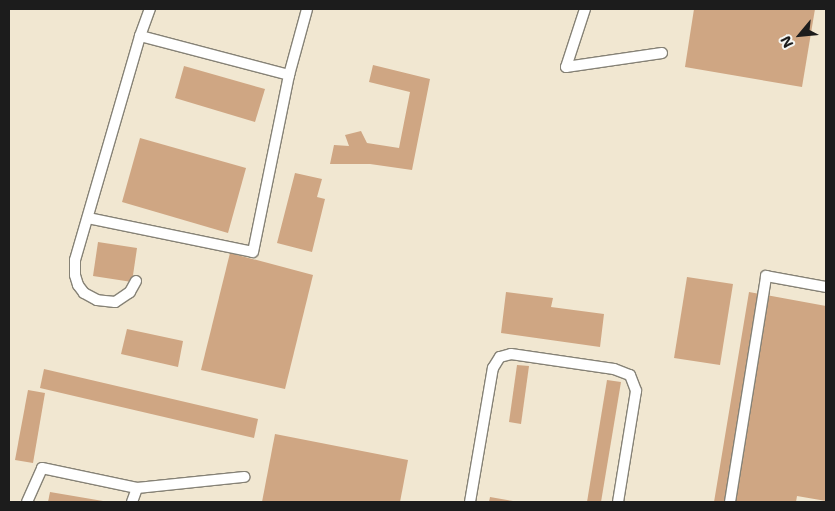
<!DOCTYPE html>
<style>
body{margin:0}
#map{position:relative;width:835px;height:511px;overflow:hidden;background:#f1e7d1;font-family:"Shantell Sans",sans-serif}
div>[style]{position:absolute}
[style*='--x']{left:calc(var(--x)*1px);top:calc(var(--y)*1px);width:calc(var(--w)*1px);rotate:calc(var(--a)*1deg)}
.building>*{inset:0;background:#cfa683}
.roads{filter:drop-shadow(1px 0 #868276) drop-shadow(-1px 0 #868276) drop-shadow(0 1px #868276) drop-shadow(0 -1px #868276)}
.service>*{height:10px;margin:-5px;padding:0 5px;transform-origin:5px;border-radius:5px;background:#fff}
span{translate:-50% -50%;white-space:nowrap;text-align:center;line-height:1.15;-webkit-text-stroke:5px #f6f6f2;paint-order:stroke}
.frame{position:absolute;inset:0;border:10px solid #1c1c1c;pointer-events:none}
.north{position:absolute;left:775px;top:10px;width:50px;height:50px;-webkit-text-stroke:4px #f6f6f2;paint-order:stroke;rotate:242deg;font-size:14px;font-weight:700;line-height:20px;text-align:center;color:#1c1c1c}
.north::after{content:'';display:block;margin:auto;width:18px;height:22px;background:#1c1c1c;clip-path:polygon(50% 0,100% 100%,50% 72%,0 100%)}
</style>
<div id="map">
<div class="building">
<i style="clip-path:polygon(694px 9px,815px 9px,802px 87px,685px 67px)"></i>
<i style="clip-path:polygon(373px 65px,430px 79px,412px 170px,370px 164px,330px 164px,334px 145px,349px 146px,345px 135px,361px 131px,367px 143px,399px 148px,410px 92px,369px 82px)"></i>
<i style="clip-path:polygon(184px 66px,265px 89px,255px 122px,175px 98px)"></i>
<i style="clip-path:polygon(140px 138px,246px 168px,228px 233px,122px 202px)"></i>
<i style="clip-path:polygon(295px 173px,322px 179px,317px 197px,325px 199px,312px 252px,277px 243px)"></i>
<i style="clip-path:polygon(98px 242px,137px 248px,132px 282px,93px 276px)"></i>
<i style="clip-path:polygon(230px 253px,313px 275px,285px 389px,201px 370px)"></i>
<i style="clip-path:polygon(687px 277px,733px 284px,720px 365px,674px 358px)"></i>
<i style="clip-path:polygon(506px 292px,553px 298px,551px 307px,604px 314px,600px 347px,501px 333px)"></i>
<i style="clip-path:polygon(749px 292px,826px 306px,826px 501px,797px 496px,796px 502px,714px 502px)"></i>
<i style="clip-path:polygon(127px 329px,183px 341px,178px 367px,121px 354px)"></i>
<i style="clip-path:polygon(517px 365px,529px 366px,521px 424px,509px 422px)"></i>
<i style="clip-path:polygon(44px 369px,258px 419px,254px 438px,40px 388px)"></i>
<i style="clip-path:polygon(607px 380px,621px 382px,601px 502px,587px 502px)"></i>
<i style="clip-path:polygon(28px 390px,45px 393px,33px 463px,15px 460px)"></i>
<i style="clip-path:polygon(275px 434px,408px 460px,400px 502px,262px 502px)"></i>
<i style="clip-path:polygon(50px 492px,103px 501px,103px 502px,48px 502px)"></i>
<i style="clip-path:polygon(490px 497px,513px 501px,512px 502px,489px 502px)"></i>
</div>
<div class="roads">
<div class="service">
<i style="--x:585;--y:9;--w:61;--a:108.1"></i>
<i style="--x:566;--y:67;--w:97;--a:-8.3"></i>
<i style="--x:289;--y:75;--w:68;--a:-74.7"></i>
<i style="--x:88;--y:218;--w:168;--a:11.6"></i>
<i style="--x:253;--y:252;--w:181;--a:-78.5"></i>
<i style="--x:289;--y:75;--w:154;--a:-165.3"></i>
<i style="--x:136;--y:281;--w:13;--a:119"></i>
<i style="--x:130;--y:292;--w:18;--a:146"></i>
<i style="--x:115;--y:302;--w:18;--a:-174"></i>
<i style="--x:97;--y:300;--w:15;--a:-152"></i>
<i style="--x:84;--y:293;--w:10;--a:-127"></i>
<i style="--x:78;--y:285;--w:10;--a:-107"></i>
<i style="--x:75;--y:275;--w:15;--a:-90"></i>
<i style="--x:75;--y:260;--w:233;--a:-73.8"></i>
<i style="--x:140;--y:36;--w:29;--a:-70"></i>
<i style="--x:27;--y:502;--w:37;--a:-66"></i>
<i style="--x:42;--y:468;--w:97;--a:11.9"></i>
<i style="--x:137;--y:488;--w:108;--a:-5.9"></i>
<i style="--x:132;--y:502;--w:15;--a:-70"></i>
<i style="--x:470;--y:502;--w:136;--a:-80.3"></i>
<i style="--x:493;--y:368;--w:13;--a:-58"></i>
<i style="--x:500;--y:357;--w:11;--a:-15"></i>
<i style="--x:511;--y:354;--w:104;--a:8.3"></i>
<i style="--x:614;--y:369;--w:17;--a:21"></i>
<i style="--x:630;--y:375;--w:17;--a:69"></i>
<i style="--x:636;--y:391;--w:112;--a:99.2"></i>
<i style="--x:730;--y:502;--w:229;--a:-80.9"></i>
<i style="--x:766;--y:276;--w:61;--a:10.4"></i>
</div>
</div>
<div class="frame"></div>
<div class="north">N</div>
</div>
